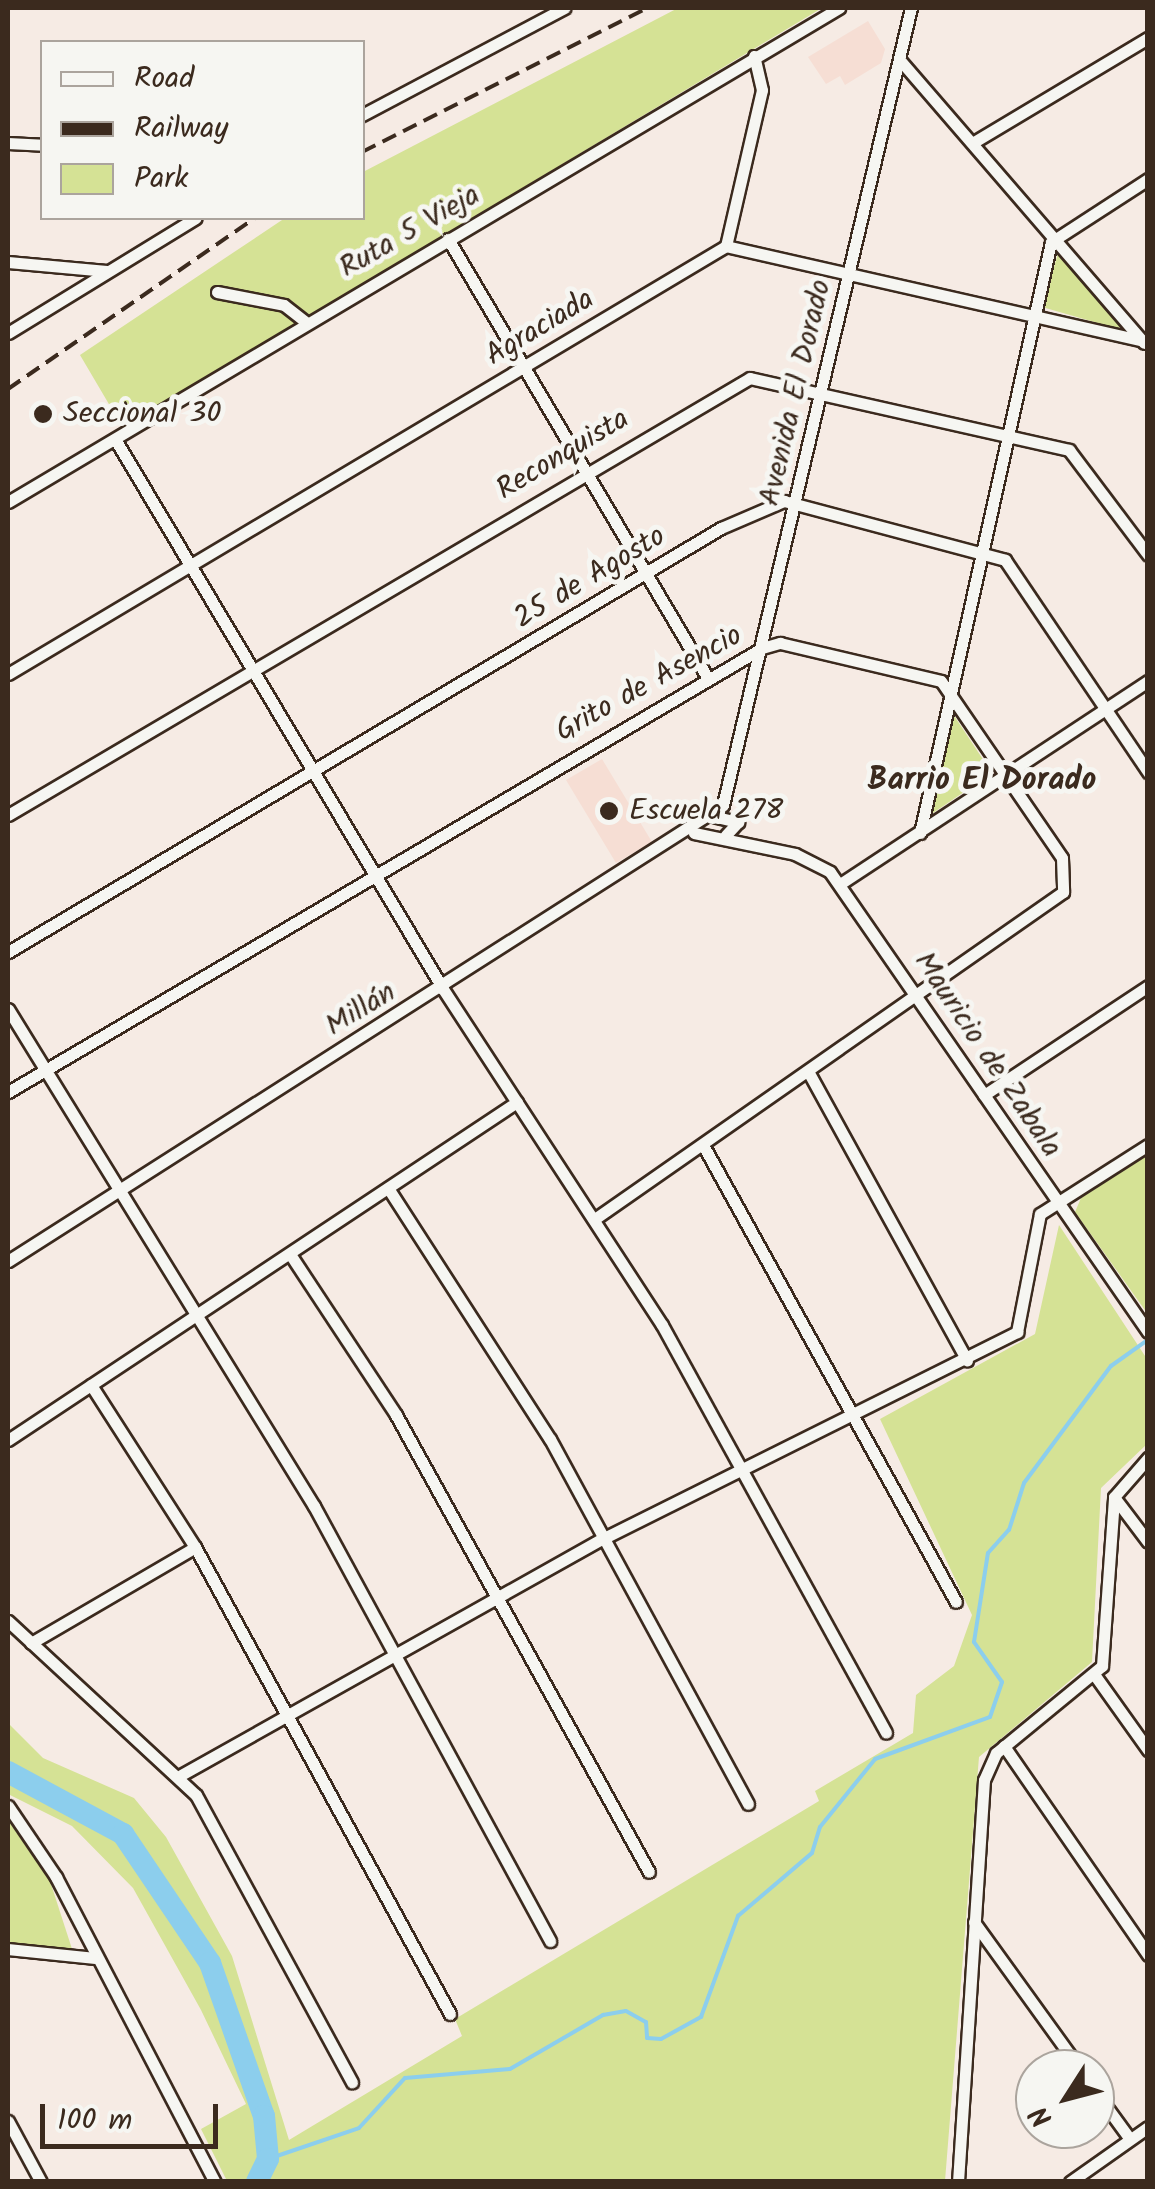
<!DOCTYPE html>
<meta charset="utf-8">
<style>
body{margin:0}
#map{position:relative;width:1155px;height:2189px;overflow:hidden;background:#f6ebe4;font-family:Kalam,sans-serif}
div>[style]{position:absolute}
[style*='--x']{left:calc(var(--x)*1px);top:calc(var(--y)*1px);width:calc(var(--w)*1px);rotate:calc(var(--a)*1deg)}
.built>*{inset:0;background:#f6ded4}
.green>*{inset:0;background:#d5e295}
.stream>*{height:4px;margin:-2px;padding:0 2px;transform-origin:2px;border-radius:2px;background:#8cceed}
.river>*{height:22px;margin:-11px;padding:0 11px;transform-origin:11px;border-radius:11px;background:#8cceed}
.roads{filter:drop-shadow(2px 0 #3b2a1e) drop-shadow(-2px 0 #3b2a1e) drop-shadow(0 2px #3b2a1e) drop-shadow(0 -2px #3b2a1e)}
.minor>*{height:11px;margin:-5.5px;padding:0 5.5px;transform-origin:5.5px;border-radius:5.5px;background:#f6f6f2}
.rail>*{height:4px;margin-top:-2px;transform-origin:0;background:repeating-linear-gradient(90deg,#3b2a1e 0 15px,transparent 0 23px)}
.dots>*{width:28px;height:28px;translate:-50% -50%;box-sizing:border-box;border:5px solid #f6f6f2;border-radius:50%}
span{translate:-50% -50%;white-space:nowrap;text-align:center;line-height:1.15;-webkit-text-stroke:10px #f6f6f2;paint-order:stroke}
.street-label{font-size:30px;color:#3b2a1e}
.poi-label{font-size:30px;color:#3b2a1e}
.left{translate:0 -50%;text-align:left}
.neighbourhood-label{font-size:32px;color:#3b2a1e;font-weight:700}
.frame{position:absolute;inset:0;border:10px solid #3b2a1e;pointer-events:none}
.legend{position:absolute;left:40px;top:40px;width:325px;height:180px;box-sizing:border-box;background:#f6f6f2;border:2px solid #aba49d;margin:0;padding:12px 18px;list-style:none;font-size:30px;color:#3b2a1e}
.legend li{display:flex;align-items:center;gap:20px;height:50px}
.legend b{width:50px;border:2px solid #aba49d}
.north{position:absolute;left:1015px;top:2049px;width:100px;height:100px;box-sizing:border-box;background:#f6f6f2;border:2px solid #aba49d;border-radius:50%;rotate:234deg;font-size:28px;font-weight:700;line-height:40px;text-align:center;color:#3b2a1e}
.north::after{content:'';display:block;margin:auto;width:35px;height:45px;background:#3b2a1e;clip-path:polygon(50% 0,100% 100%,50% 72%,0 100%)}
.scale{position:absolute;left:40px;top:2104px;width:178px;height:45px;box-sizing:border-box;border:5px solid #3b2a1e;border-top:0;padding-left:12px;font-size:30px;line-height:35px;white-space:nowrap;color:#3b2a1e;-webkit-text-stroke:8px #f6f6f2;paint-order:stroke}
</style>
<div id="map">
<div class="built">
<i style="clip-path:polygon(868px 21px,885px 49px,881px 63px,845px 85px,840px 76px,826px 84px,808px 57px)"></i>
<i style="clip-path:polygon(602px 759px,652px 842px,616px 863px,566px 780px)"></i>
</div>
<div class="green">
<i style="clip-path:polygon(678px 8px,822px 8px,123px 428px,80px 355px,285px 218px,362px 218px,363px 172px)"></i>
<i style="clip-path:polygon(1059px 250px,1124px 327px,1122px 330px,1042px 307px)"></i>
<i style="clip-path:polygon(953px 714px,992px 773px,933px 813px,929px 809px)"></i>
<i style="clip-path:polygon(1147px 1155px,1147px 1313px,1075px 1212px,1081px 1198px)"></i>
<i style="clip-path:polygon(1059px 1225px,1147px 1359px,1147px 1444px,1101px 1488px,1092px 1662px,979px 1757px,945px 2181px,227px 2181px,201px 2129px,246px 2104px,201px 2010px,133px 1888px,72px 1826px,8px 1794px,8px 1723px,43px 1758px,134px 1798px,166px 1837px,232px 1956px,289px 2140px,462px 2036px,455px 2019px,819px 1801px,815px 1791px,913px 1733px,916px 1695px,954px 1666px,972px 1615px,880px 1419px,1035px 1334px)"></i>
<i style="clip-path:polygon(8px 1820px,50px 1881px,73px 1952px,8px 1944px)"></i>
</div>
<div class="stream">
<i style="--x:268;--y:2159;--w:96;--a:-18.8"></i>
<i style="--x:359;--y:2128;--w:68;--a:-47.4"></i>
<i style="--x:405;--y:2078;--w:105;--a:-4.9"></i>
<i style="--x:510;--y:2069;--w:108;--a:-30.1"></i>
<i style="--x:603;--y:2015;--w:23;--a:-10"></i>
<i style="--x:626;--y:2011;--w:23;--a:29"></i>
<i style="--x:646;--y:2022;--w:16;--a:86"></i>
<i style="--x:647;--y:2038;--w:14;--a:4"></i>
<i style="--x:661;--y:2039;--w:46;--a:-28.8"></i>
<i style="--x:701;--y:2017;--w:108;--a:-69.9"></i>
<i style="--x:738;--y:1916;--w:97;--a:-40.4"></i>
<i style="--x:812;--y:1853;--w:27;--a:-73"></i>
<i style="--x:820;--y:1827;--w:87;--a:-51"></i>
<i style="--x:875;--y:1759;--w:122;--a:-20.1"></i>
<i style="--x:990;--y:1717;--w:37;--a:-71"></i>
<i style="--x:1002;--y:1682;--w:49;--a:-125"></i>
<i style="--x:974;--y:1642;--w:90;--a:-81.1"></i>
<i style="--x:988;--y:1553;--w:31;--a:-48"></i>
<i style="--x:1009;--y:1530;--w:49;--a:-72.3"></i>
<i style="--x:1024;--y:1483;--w:146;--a:-53.4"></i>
<i style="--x:1111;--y:1366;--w:43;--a:-35.5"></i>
</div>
<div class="river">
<i style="--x:8;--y:1772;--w:131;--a:28.3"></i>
<i style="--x:123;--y:1834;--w:156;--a:56"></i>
<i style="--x:210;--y:1963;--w:162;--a:70.6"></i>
<i style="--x:264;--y:2116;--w:43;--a:84.7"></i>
<i style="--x:268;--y:2159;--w:25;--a:116"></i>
</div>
<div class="roads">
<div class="minor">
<i style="--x:899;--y:59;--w:375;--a:49.2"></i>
<i style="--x:362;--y:115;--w:229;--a:-27.9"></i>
<i style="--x:974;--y:142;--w:203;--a:-30.9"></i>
<i style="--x:8;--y:143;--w:34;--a:3"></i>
<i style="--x:448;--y:239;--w:507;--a:59.39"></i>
<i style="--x:726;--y:246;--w:160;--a:-77"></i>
<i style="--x:762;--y:90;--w:35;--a:-103"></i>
<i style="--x:8;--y:262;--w:99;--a:5.2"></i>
<i style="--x:217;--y:292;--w:68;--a:11"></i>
<i style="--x:284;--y:305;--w:28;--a:38"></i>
<i style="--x:8;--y:333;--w:220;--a:-31.5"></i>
<i style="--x:115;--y:439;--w:640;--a:59.19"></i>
<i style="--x:443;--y:989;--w:401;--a:56.9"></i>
<i style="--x:662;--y:1325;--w:465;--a:61.2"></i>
<i style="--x:8;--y:502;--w:967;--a:-30.73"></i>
<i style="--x:8;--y:674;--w:836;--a:-30.8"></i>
<i style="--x:726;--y:246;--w:433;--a:12.8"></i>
<i style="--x:8;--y:815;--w:861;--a:-30.5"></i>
<i style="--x:750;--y:378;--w:327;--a:12.7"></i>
<i style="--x:1069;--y:450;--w:131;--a:53"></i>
<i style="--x:716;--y:817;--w:23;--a:13"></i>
<i style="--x:738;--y:822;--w:18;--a:133"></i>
<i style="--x:694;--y:833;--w:103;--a:11.7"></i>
<i style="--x:795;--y:854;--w:39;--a:27"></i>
<i style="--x:830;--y:872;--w:559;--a:55.34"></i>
<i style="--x:920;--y:833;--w:605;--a:-77.5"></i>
<i style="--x:1051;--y:242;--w:116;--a:-33"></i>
<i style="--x:840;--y:884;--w:369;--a:-33.4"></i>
<i style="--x:8;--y:952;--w:830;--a:-30.74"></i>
<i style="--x:721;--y:528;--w:69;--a:-23.2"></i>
<i style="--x:784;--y:501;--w:229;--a:14.9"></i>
<i style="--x:1005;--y:560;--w:256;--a:56"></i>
<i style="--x:8;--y:1009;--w:584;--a:58.38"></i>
<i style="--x:314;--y:1506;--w:495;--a:61.5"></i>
<i style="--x:809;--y:1073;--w:328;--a:61.2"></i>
<i style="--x:8;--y:1092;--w:875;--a:-30.49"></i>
<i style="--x:762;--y:648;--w:19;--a:-16"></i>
<i style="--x:780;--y:643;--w:165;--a:13.3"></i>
<i style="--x:941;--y:681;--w:214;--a:55.6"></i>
<i style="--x:1062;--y:858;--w:34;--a:88"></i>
<i style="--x:1063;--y:892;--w:570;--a:145.08"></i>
<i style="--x:984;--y:1095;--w:197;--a:-33.6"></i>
<i style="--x:703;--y:1145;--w:522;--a:61.03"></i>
<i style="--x:388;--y:1188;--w:299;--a:57.2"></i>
<i style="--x:550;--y:1439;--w:415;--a:61.5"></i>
<i style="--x:290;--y:1254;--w:193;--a:56.6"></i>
<i style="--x:396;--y:1415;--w:522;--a:61.03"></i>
<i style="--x:8;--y:1261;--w:848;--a:-32.53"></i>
<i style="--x:723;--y:805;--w:819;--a:-76.73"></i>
<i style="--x:91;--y:1385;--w:193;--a:57.3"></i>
<i style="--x:195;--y:1547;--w:532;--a:61.36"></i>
<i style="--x:8;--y:1440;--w:611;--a:-33.59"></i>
<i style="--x:1114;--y:1497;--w:56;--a:52.9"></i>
<i style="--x:8;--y:1621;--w:256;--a:42.8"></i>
<i style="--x:196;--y:1795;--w:327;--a:61.5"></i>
<i style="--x:31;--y:1643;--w:190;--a:-30.3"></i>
<i style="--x:1096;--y:1677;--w:90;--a:54.5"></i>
<i style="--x:1004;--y:1746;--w:254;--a:55.4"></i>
<i style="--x:181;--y:1775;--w:485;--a:-29.3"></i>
<i style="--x:604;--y:1538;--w:462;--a:-26.5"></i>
<i style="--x:1017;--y:1332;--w:120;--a:-79"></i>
<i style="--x:1040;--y:1214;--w:128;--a:-32.6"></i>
<i style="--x:8;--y:1806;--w:86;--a:55.9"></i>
<i style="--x:56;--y:1877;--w:344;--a:62.5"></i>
<i style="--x:974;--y:1922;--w:181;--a:54.2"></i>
<i style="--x:8;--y:1949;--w:87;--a:5.9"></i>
<i style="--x:1095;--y:2091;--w:59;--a:53.9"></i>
<i style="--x:8;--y:2121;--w:69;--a:61.6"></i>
<i style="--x:958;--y:2182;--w:403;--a:-86.3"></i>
<i style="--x:984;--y:1780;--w:30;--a:-66"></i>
<i style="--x:996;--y:1753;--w:137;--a:-39.4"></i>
<i style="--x:1102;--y:1666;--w:169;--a:-85.9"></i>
<i style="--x:1114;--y:1497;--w:52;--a:-48.9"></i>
<i style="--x:1070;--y:2182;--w:95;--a:-35.2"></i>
</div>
</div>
<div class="rail">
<i style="--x:362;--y:152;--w:319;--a:-26.8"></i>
<i style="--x:8;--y:389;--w:300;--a:-34.7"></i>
</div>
<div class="dots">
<i style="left:43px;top:414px;background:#3b2a1e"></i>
<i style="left:609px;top:811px;background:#3b2a1e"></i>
</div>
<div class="street-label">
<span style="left:410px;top:232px;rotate:-30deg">Ruta 5 Vieja</span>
<span style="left:540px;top:328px;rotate:-31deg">Agraciada</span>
<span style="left:796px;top:393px;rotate:-77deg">Avenida El Dorado</span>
<span style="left:563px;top:455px;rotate:-31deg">Reconquista</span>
<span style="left:590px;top:578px;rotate:-31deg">25 de Agosto</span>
<span style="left:649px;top:684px;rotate:-29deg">Grito de Asencio</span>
<span style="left:361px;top:1010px;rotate:-32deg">Millán</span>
<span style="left:987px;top:1055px;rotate:56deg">Mauricio de Zabala</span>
</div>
<div class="poi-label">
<span class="left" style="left:63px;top:414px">Seccional 30</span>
<span class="left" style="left:629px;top:811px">Escuela 278</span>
</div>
<div class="neighbourhood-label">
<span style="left:982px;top:781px">Barrio El Dorado</span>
</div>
<div class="frame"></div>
<ul class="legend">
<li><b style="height:12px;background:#f6f6f2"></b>Road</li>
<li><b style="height:12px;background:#3b2a1e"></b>Railway</li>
<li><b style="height:28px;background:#d5e295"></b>Park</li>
</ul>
<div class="north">N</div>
<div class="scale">100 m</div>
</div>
